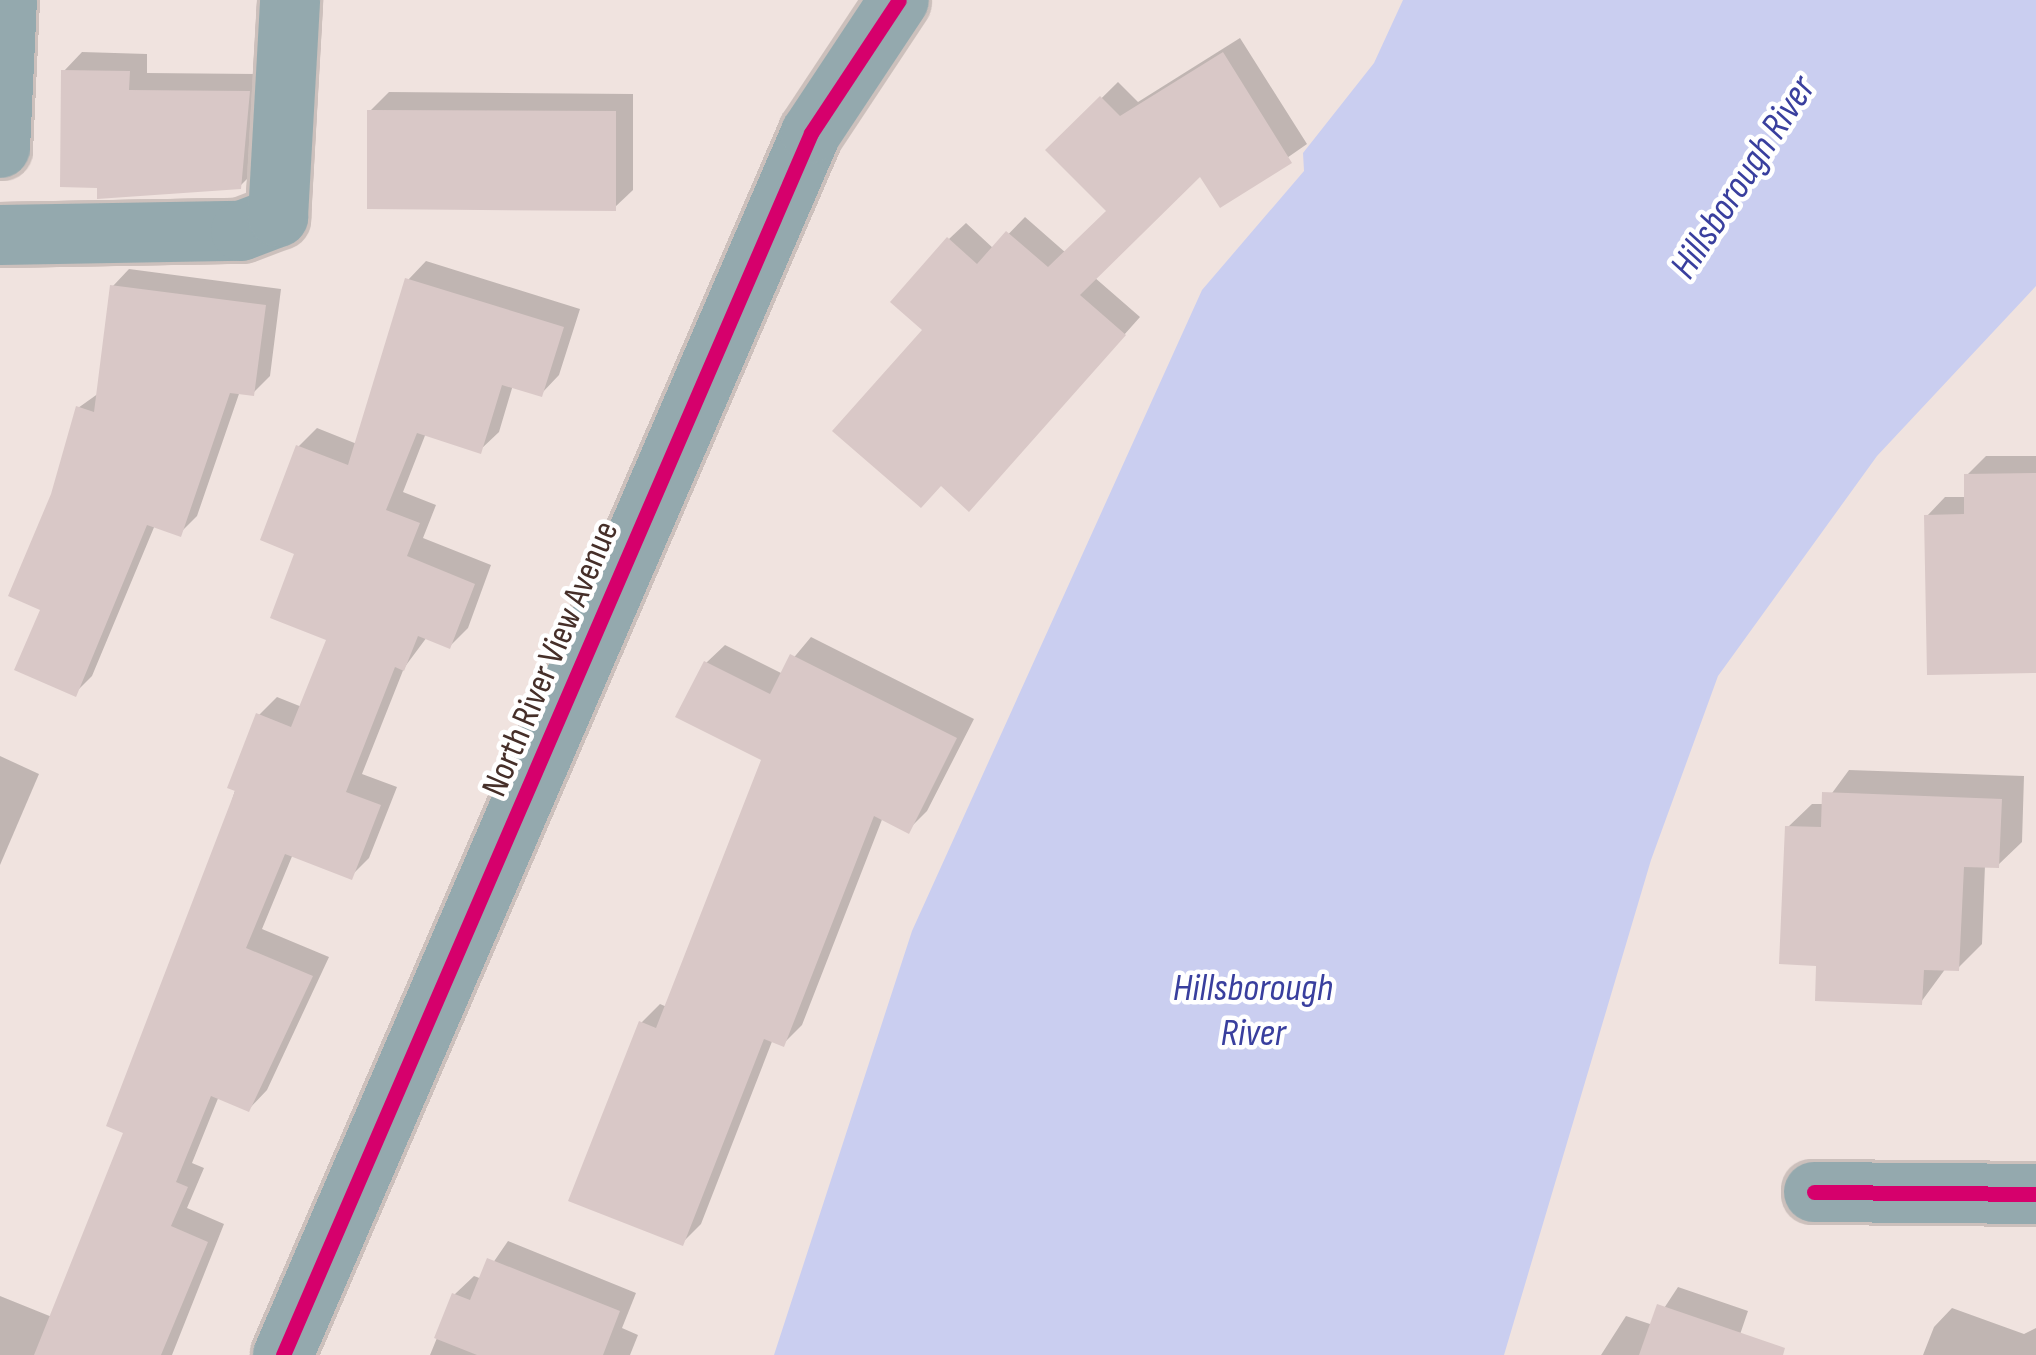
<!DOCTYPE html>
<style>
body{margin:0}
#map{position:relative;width:2036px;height:1355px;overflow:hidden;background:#f0e3df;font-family:"Sofia Sans Condensed",sans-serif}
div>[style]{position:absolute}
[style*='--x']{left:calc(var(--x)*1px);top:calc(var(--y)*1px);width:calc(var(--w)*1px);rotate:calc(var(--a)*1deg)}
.water>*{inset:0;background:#cacef0}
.shadow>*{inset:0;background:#0003}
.building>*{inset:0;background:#d9c8c7}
.roads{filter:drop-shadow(3px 0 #ccc0bc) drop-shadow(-3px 0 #ccc0bc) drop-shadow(0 3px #ccc0bc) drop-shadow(0 -3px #ccc0bc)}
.minor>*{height:60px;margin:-30px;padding:0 30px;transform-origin:30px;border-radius:30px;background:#94a9ae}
.cycleway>*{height:15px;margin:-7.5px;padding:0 7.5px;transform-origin:7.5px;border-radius:7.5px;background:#d6006c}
span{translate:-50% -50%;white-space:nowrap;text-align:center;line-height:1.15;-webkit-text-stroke:9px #fff;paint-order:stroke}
.street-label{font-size:36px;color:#462f29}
.water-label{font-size:39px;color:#393f9e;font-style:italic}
</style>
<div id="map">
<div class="water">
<i style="clip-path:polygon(1403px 0,2036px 0,2036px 286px,1877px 456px,1718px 676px,1651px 860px,1504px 1355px,774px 1355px,912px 931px,1202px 290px,1304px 171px,1303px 153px,1374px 63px)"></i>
</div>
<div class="shadow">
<i style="clip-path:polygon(1240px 38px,1307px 144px,1221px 204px,1201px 172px,1094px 277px,1140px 317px,985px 491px,926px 330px,949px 239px,966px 223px,994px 249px,1025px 217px,1066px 253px,1109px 211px,1049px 150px,1118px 82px,1138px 102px)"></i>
<i style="clip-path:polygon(82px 52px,147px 54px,147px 73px,268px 74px,259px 167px,240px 186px,64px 71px)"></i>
<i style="clip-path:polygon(389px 92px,633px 94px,633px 190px,614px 208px,370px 111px)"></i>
<i style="clip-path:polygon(426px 261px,580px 309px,559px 375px,541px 394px,513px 385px,499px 432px,480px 450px,426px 433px,403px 492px,436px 505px,423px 538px,491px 565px,468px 628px,450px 646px,427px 637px,404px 668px,362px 774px,397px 787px,369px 858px,351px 876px,293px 854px,262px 929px,329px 957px,267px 1090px,249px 1109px,219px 1096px,192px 1163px,204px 1168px,187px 1208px,224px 1224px,172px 1355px,0 1355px,0 1296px,52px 1317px,127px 1131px,259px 715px,277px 697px,302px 707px,329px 638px,298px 553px,299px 446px,317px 428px,357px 444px,408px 280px)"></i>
<i style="clip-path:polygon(129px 269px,281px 289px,270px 376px,253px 393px,240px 391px,197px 516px,180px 533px,155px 525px,92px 676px,75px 693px,44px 608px,54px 495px,78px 408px,99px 393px,113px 286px)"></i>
<i style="clip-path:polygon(1986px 456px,2036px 456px,2036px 670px,1927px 516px,1945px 497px,1967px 497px,1967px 475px)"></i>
<i style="clip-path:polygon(811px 637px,974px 719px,927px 811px,908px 830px,883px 817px,802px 1025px,784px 1043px,773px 1039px,701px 1224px,682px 1243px,641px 1023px,660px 1004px,667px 1007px,765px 758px,706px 663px,725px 645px,781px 673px)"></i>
<i style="clip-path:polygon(0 756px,39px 774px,0 865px)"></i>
<i style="clip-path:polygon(1849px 770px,2024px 776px,2022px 842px,1998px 865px,1985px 865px,1982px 944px,1958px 968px,1946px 968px,1921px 1002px,1819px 963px,1788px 827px,1812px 804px,1824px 804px)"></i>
<i style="clip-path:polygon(508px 1241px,636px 1293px,622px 1328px,638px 1335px,630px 1355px,430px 1355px,455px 1294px,474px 1276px,482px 1279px)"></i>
<i style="clip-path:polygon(1678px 1287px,1748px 1311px,1733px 1355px,1601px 1355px,1626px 1316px,1653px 1325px)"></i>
<i style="clip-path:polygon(1952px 1308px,2024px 1334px,2036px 1328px,2036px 1355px,1923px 1355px,1934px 1327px)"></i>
</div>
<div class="building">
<i style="clip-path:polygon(1223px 52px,1292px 163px,1220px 208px,1200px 177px,1080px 295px,1126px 335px,969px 512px,941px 486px,921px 508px,832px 431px,922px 330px,890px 302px,947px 237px,977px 264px,1006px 231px,1048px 267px,1106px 211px,1045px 150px,1100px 96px,1120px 116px)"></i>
<i style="clip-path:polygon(61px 70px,130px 71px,129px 90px,250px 91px,241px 189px,97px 199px,97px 188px,60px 187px)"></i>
<i style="clip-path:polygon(367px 110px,616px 111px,616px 211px,367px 209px)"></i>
<i style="clip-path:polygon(405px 278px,564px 327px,542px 397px,502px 385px,481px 454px,417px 433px,386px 510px,420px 523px,407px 556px,475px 584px,450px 649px,418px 636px,404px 671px,395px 667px,346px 792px,381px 805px,352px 880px,285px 854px,246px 948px,313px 976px,249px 1112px,211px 1096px,176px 1182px,188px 1187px,171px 1226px,208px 1242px,161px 1355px,34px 1355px,123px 1133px,106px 1126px,235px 791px,227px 788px,256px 713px,291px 727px,326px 640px,270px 618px,294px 554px,260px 540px,296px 445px,348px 465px)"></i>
<i style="clip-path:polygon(110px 285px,266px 305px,254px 396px,230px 393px,181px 537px,147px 525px,76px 697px,14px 670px,40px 610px,8px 596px,51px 494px,76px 406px,94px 412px)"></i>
<i style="clip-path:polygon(2036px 473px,2036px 673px,1927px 675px,1924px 515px,1964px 514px,1964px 474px)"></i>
<i style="clip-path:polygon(790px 654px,957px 738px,909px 834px,874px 816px,784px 1047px,764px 1039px,683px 1246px,568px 1201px,639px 1021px,656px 1028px,761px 760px,675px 717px,704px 661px,770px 694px)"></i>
<i style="clip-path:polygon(1822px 792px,2002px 799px,1999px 868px,1964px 867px,1959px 971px,1924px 970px,1922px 1005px,1815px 1001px,1816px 966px,1779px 964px,1785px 826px,1821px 827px)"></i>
<i style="clip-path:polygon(487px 1258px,620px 1311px,603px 1355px,477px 1355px,434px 1338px,452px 1293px,470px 1300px)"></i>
<i style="clip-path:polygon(1657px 1304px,1785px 1348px,1783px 1355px,1639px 1355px)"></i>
</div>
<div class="roads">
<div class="minor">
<i style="--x:0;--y:148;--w:148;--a:-87.3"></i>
<i style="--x:0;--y:235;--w:241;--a:-1"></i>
<i style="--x:241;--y:231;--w:40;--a:-21"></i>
<i style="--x:278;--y:217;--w:217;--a:-86.8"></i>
<i style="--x:1814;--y:1192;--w:222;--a:0.5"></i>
<i style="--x:283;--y:1355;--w:1331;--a:-66.63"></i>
<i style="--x:811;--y:133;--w:159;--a:-56.5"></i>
</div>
</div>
<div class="cycleway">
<i style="--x:1814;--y:1192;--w:222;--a:0.5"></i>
<i style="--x:283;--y:1355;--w:1331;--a:-66.63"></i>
<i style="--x:811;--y:133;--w:159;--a:-56.5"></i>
</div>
<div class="street-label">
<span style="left:551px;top:659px;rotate:-67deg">North River View Avenue</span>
</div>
<div class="water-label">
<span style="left:1744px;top:178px;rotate:-57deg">Hillsborough River</span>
<span style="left:1253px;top:1012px">Hillsborough<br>River</span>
</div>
</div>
